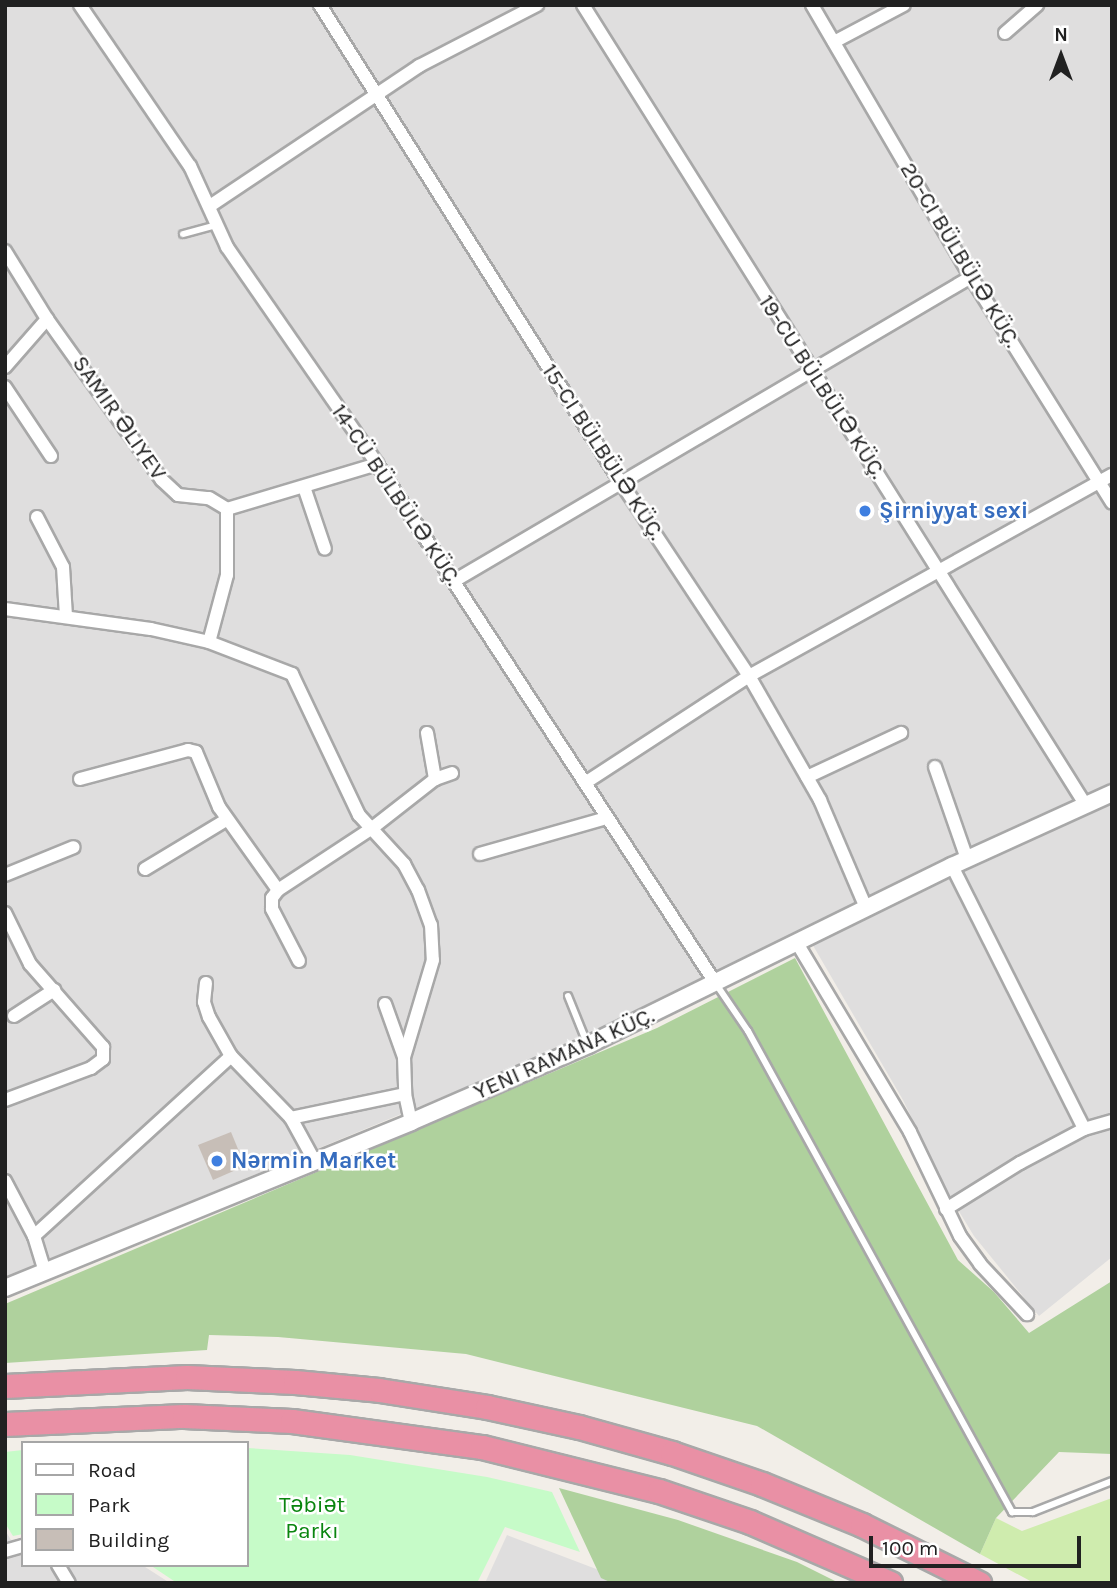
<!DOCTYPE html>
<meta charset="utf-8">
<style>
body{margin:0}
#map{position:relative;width:1117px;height:1588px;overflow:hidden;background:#f2eee8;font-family:Karla,sans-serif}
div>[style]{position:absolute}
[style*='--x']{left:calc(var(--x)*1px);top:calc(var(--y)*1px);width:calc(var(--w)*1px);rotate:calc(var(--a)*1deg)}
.residential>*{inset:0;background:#dfdede}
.grass>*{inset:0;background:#cfecae}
.forest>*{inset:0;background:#afd19d}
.park>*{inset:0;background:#c6fbc8}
.building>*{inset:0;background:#c7beb7}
.roads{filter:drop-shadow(2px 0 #a8a8a8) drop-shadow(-2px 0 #a8a8a8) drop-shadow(0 2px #a8a8a8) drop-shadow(0 -2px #a8a8a8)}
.service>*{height:6px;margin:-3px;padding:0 3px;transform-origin:3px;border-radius:3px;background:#fff}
.minor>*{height:12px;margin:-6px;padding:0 6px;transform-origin:6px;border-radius:6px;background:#fff}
.tertiary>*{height:16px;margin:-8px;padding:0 8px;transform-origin:8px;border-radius:8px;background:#fff}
.motorway>*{height:23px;margin:-11.5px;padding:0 11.5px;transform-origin:11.5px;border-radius:11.5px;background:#e990a5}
.dots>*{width:19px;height:19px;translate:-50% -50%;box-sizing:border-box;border:4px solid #fff;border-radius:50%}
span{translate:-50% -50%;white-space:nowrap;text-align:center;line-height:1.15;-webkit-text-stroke:5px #fff;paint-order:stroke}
.street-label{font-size:23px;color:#212121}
.shop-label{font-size:23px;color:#366cbe;font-weight:700}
.left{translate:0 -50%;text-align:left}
.park-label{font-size:23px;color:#0a850f}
.frame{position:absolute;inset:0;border:7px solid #212121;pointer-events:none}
.legend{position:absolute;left:21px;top:1441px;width:228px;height:126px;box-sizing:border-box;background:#fff;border:2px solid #a6a6a6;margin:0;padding:9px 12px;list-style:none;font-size:21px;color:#212121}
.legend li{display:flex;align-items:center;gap:14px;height:35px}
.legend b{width:35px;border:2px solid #a6a6a6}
.north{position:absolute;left:1026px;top:21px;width:70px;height:70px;-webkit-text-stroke:5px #fff;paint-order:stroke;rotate:0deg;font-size:19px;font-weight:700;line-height:28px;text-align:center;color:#212121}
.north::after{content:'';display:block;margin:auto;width:24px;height:32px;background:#212121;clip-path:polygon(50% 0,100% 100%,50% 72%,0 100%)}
.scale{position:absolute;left:869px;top:1536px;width:212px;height:32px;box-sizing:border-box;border:4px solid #212121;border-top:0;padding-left:9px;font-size:21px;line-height:24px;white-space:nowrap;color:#212121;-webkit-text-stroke:5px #fff;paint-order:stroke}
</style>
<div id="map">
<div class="residential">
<i style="clip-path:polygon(5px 5px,1112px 5px,1112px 1257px,1039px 1316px,974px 1236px,949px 1195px,903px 1100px,804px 930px,614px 1022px,464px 1088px,5px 1278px)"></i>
<i style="clip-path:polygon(5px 1530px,11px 1540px,23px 1538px,23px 1565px,142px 1565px,170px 1583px,5px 1583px)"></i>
<i style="clip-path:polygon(507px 1535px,633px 1583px,485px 1583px)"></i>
</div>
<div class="grass">
<i style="clip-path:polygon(1112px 1498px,1112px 1583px,1034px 1583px,980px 1554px,996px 1518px,1022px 1531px)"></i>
</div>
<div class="forest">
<i style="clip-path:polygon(795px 958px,958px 1260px,994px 1292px,1029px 1333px,1112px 1281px,1112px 1454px,1059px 1452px,996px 1518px,980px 1554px,757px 1426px,466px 1354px,278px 1337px,209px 1335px,207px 1350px,5px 1363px,5px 1304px,657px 1028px)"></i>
<i style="clip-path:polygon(559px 1488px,678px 1520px,797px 1562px,839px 1583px,612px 1583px,601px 1578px)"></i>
</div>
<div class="park">
<i style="clip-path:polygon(247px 1448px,350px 1455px,487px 1477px,552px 1492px,580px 1552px,505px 1527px,477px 1583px,177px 1583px,150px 1565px,247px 1565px)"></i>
<i style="clip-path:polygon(23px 1450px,23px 1534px,13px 1536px,5px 1523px,5px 1452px)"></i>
</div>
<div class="building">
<i style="clip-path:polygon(231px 1132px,245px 1166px,213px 1180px,198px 1145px)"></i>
</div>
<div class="roads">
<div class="service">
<i style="--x:183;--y:234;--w:35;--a:-15"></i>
<i style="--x:716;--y:984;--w:57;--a:55.8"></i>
<i style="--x:748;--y:1031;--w:549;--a:61.24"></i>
<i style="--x:1012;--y:1512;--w:21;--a:0"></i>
<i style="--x:1033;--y:1512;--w:85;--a:-21.4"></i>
<i style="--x:568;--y:996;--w:51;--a:68"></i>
</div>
<div class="minor">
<i style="--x:80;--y:5;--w:195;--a:55.7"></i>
<i style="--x:190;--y:166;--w:89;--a:65.4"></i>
<i style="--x:227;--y:247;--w:264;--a:55.3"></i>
<i style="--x:377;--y:464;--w:621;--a:56.9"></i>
<i style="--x:320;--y:5;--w:563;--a:57.78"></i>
<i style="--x:620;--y:481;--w:234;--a:56.5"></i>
<i style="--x:749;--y:676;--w:143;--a:60.2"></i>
<i style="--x:820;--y:800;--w:117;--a:66.9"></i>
<i style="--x:583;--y:5;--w:944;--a:57.86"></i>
<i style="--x:812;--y:5;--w:315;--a:59.7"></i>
<i style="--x:971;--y:277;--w:266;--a:58"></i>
<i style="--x:1005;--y:33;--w:43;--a:-41.2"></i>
<i style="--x:834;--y:42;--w:79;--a:-27.9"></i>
<i style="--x:210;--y:206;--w:252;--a:-33.8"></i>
<i style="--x:419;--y:66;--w:133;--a:-27.3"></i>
<i style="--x:5;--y:251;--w:80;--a:58.3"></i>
<i style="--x:47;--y:319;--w:198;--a:54.5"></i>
<i style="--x:162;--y:480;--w:22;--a:43"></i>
<i style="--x:178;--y:495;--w:31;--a:6"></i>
<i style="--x:209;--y:498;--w:21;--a:31"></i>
<i style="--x:227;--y:509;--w:66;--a:90"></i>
<i style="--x:227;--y:575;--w:69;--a:105"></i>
<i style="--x:5;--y:367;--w:64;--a:-48.8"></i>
<i style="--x:5;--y:387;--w:83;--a:56.3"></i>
<i style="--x:304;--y:487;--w:65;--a:71.3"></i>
<i style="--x:227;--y:509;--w:157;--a:-16.7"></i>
<i style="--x:37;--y:517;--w:56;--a:62.5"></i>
<i style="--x:63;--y:567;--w:49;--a:86.5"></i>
<i style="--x:454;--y:581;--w:600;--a:-30.46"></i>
<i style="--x:5;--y:609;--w:147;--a:7.8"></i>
<i style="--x:151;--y:629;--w:59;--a:12.6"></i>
<i style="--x:209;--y:642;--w:89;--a:21.1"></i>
<i style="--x:292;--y:674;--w:156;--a:64.6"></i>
<i style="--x:359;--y:815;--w:67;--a:47.4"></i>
<i style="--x:404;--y:864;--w:30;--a:62"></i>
<i style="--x:418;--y:890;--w:37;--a:70"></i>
<i style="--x:431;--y:925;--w:35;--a:87"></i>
<i style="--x:433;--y:960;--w:101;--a:106.6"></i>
<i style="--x:404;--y:1057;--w:37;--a:88"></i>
<i style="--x:405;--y:1094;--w:29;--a:78"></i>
<i style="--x:427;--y:733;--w:47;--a:80.1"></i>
<i style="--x:935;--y:767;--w:97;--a:70.8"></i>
<i style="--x:807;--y:777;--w:104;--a:-25.1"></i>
<i style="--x:80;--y:779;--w:112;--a:-15"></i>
<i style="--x:188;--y:750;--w:8;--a:14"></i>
<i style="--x:196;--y:752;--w:60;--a:67.3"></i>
<i style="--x:219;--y:807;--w:102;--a:54.6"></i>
<i style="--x:585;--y:783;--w:196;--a:-33.1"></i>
<i style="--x:749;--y:676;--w:415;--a:-29"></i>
<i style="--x:480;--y:854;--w:131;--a:-15.9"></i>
<i style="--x:952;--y:866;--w:294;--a:63.3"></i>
<i style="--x:145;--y:869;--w:95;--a:-31.2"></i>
<i style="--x:5;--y:875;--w:74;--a:-22.1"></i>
<i style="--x:5;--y:913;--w:57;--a:63.9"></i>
<i style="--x:30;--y:964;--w:111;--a:48.7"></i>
<i style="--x:103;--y:1047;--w:12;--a:90"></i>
<i style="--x:103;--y:1059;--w:15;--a:143"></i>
<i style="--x:91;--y:1068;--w:92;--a:159.6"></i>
<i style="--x:797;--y:943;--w:220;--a:59.1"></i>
<i style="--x:910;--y:1132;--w:115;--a:64.3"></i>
<i style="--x:960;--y:1236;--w:34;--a:54"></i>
<i style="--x:980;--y:1264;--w:69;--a:46.8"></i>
<i style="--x:299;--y:961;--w:59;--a:-117.4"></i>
<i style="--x:272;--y:909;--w:11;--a:-90"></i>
<i style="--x:272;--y:898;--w:10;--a:-53"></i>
<i style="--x:278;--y:890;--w:111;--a:-33.3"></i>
<i style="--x:371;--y:829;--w:81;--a:-38"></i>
<i style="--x:435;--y:779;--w:18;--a:-19"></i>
<i style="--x:206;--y:983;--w:19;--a:96"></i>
<i style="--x:204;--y:1002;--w:16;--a:72"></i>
<i style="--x:209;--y:1017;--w:45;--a:60.6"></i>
<i style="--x:231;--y:1056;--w:86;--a:45.9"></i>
<i style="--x:291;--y:1118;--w:48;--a:61.3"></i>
<i style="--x:385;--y:1004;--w:56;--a:70.3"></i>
<i style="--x:14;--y:1016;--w:48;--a:-33"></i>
<i style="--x:291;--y:1118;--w:116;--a:-11.9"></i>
<i style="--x:5;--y:1181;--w:62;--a:62.2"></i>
<i style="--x:34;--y:1236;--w:38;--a:73"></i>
<i style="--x:946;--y:1209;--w:87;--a:-31.9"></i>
<i style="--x:1020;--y:1163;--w:72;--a:-28"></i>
<i style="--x:1084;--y:1129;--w:29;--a:-16"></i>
<i style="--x:34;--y:1236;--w:267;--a:-42.4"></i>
<i style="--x:5;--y:1551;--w:19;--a:-16"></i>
<i style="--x:58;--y:1565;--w:21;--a:59"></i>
</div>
<div class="tertiary">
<i style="--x:5;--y:1288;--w:439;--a:-22.2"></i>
<i style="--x:411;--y:1122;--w:193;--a:-23.5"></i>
<i style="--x:588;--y:1045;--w:406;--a:-26.2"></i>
<i style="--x:952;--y:866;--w:176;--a:-24.5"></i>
</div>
<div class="motorway">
<i style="--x:5;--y:1386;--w:182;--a:-2.8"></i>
<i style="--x:187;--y:1377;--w:108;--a:2.7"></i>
<i style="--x:295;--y:1382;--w:84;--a:5.4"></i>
<i style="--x:379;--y:1390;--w:109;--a:8.9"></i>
<i style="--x:487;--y:1407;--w:94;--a:12.3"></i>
<i style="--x:579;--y:1427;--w:97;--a:15.6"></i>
<i style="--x:672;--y:1453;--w:95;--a:19"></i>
<i style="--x:762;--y:1484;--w:108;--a:22.3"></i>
<i style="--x:862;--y:1525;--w:131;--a:26.4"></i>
<i style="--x:5;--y:1424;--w:179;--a:-2.6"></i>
<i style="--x:184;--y:1416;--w:108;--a:2.7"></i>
<i style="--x:292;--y:1421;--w:192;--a:7.8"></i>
<i style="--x:482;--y:1447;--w:182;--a:14"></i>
<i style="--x:659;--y:1491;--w:96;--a:18.8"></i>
<i style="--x:750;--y:1522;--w:153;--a:23.5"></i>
</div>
</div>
<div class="dots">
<i style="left:865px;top:511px;background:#3f7fe0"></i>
<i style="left:217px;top:1161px;background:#3f7fe0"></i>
</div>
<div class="street-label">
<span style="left:960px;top:255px;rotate:59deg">20-CI BÜLBÜLƏ KÜÇ.</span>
<span style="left:822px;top:387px;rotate:57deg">19-CU BÜLBÜLƏ KÜÇ.</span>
<span style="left:119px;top:418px;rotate:55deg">SAMIR ƏLIYEV</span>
<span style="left:603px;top:452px;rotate:57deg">15-CI BÜLBÜLƏ KÜÇ.</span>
<span style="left:396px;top:495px;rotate:56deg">14-CÜ BÜLBÜLƏ KÜÇ.</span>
<span style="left:564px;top:1054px;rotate:-24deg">YENI RAMANA KÜÇ.</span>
</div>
<div class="shop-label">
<span class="left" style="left:879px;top:511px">Şirniyyat sexi</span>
<span class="left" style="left:231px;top:1161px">Nərmin Market</span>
</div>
<div class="park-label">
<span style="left:312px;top:1518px">Təbiət<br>Parkı</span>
</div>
<div class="frame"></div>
<ul class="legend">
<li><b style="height:9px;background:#fff"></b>Road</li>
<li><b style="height:19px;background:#c6fbc8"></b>Park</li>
<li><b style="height:19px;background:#c7beb7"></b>Building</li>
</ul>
<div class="north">N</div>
<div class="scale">100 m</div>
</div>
